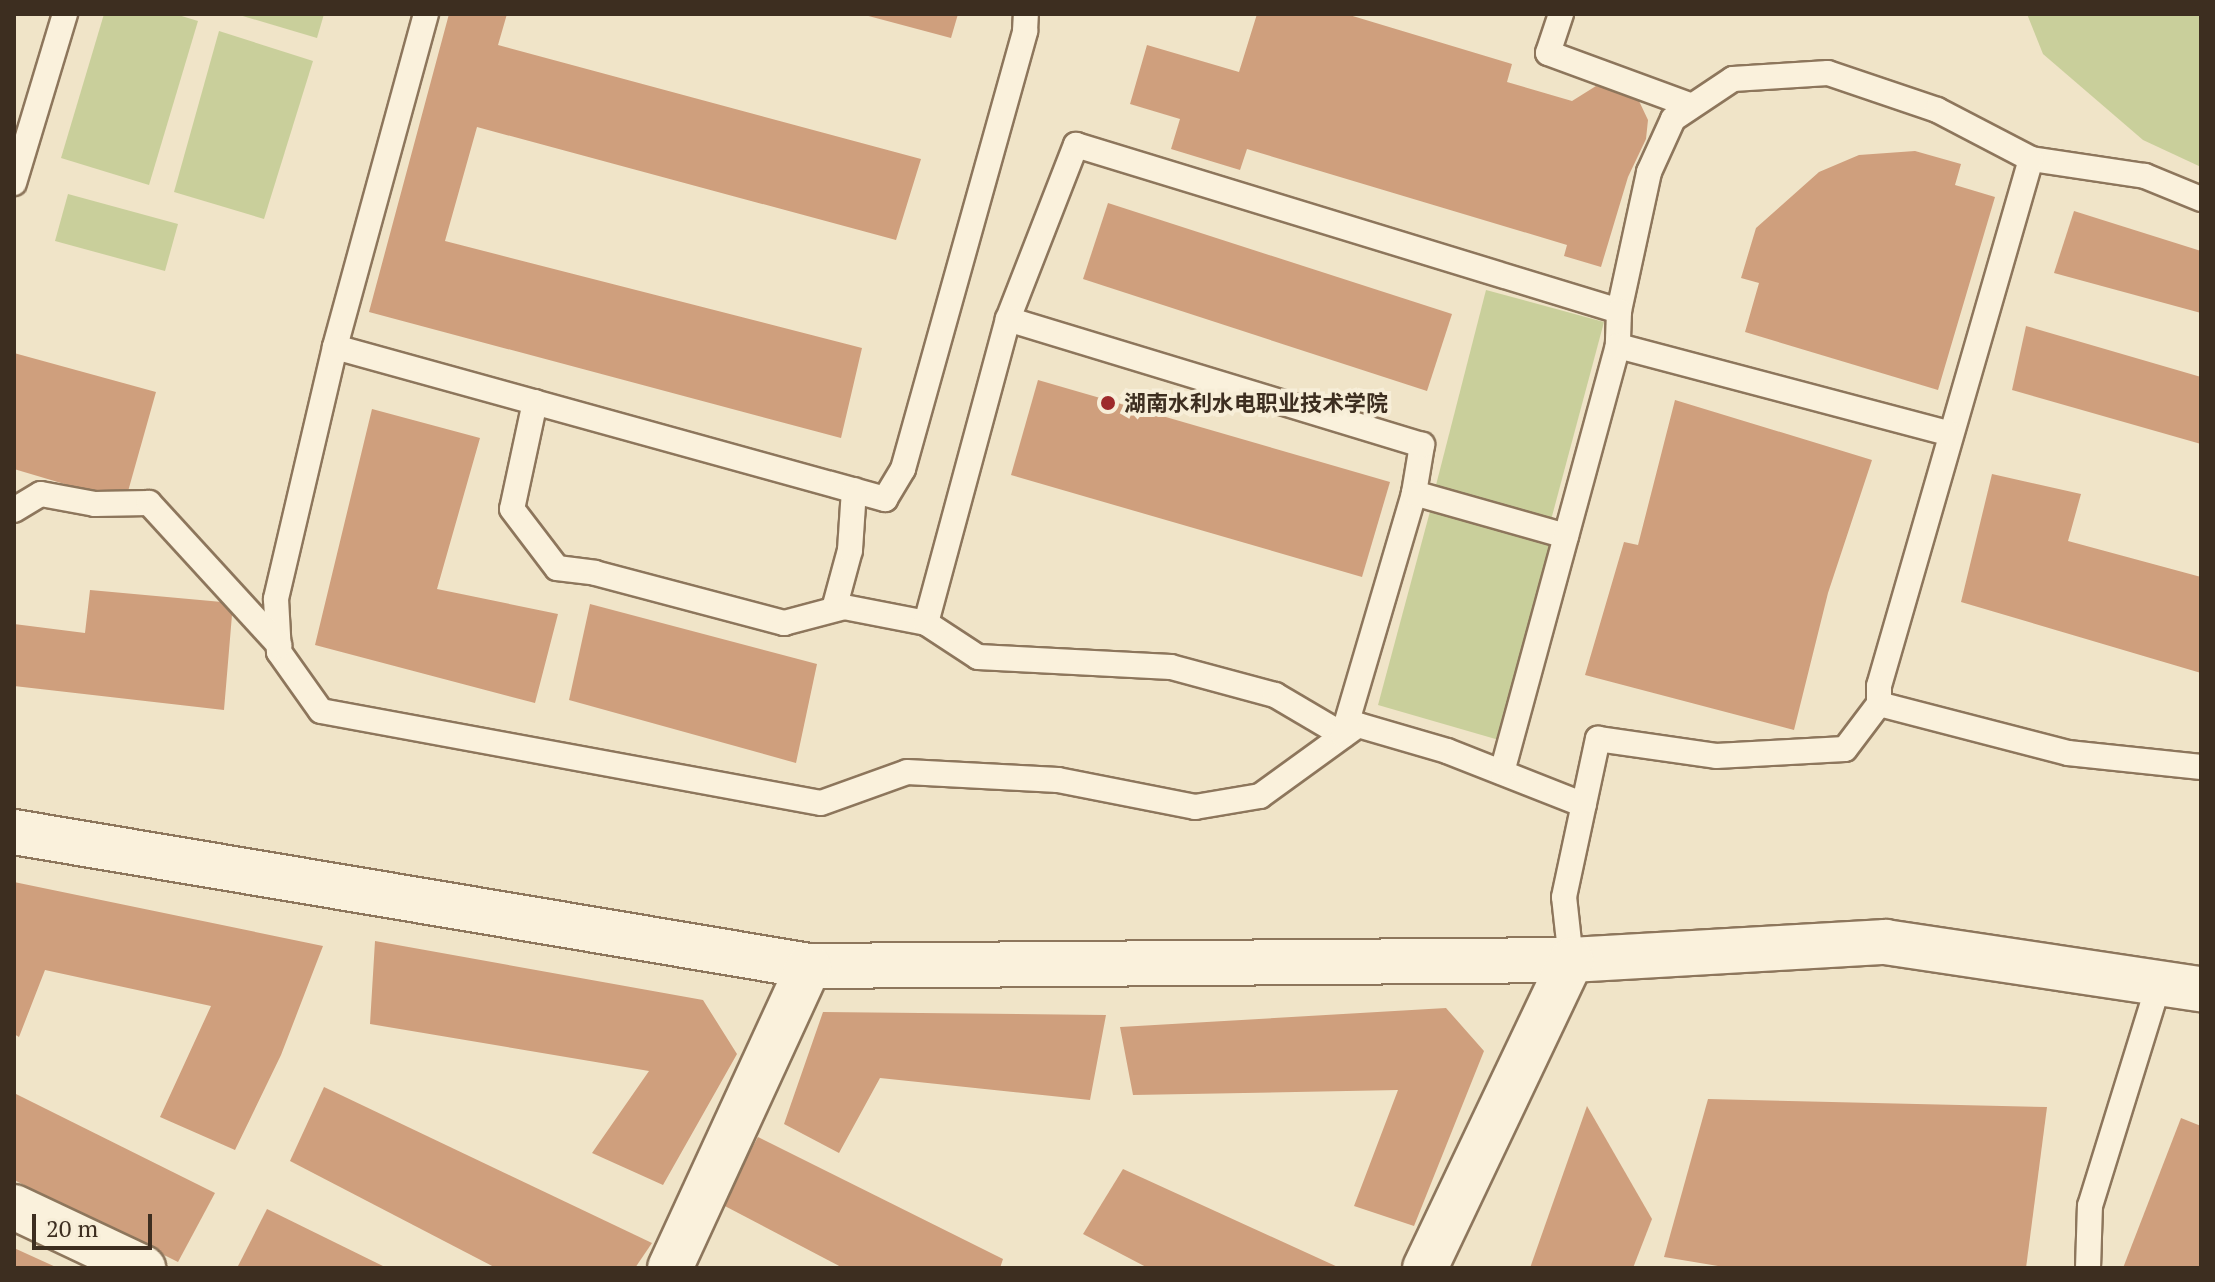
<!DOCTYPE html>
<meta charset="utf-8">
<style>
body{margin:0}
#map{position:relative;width:2215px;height:1282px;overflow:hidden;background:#f0e4c8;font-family:"PT Serif","Noto Sans SC",serif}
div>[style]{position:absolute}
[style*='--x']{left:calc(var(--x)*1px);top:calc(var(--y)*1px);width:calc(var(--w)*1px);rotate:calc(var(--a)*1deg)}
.green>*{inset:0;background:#c9cf9b}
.building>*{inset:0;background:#cf9f7d}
.roads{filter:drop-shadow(2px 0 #8d765c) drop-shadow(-2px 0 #8d765c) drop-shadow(0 2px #8d765c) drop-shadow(0 -2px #8d765c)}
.service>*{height:24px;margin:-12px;padding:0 12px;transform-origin:12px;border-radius:12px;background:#faf1dc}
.minor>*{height:44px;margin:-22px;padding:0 22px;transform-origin:22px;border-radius:22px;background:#faf1dc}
.dots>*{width:22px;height:22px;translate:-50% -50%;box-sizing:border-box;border:4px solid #f7eed8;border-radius:50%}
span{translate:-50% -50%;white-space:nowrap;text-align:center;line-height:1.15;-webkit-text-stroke:8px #f7eed8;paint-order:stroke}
.poi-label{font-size:22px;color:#3d2e20;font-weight:700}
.left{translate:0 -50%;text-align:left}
.frame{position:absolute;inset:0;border:16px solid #3d2e20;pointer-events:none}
.scale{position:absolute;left:32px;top:1214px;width:120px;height:36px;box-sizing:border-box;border:4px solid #3d2e20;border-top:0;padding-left:10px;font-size:24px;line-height:28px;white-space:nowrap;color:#3d2e20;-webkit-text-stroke:6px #f7eed8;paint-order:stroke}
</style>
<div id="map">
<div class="green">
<i style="clip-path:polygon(104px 14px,175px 14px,198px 21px,149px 185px,61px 158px)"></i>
<i style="clip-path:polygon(236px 14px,324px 14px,317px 38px)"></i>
<i style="clip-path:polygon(2027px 14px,2201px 14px,2201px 167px,2143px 140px,2043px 54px)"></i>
<i style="clip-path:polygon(219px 31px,313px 61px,264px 219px,174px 192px)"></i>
<i style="clip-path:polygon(68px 194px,178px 224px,165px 271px,55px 241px)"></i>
<i style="clip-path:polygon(1486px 290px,1604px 322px,1551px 520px,1435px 489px)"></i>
<i style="clip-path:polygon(1432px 504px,1552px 537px,1499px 740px,1378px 705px)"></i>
</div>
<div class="building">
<i style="clip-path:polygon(449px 14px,507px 14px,498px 45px,921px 159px,896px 240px,477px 127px,445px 241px,862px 348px,841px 438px,369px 312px)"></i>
<i style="clip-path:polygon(861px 14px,958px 14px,951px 38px)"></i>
<i style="clip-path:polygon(1257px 14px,1346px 14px,1512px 64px,1507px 82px,1572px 101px,1596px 86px,1620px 91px,1639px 101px,1648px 120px,1646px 139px,1628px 177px,1601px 267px,1564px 256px,1567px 245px,1247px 149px,1240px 170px,1171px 149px,1180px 119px,1130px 104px,1147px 45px,1239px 72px)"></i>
<i style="clip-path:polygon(1915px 151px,1961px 164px,1955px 185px,1995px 197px,1938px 390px,1745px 332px,1759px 283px,1741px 278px,1756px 228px,1819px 172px,1859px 155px)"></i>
<i style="clip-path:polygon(1108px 203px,1452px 314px,1427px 391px,1083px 279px)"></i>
<i style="clip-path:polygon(2074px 211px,2201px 251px,2201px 313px,2054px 273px)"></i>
<i style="clip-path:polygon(2026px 326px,2201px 377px,2201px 444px,2012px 390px)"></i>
<i style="clip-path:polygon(14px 353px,156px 392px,125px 502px,14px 469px)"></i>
<i style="clip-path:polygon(1038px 380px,1390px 482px,1362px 577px,1011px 475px)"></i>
<i style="clip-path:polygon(1675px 400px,1872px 460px,1828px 593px,1794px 730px,1585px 675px,1624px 542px,1638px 545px)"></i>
<i style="clip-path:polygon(372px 409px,480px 438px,437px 589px,558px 614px,535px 703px,315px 645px)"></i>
<i style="clip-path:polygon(1992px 474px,2081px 494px,2068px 541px,2201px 577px,2201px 673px,1961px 602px)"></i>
<i style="clip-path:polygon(90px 590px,233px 603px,224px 710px,14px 686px,14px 624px,85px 633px)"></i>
<i style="clip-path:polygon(590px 604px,817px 664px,796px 763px,569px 700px)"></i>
<i style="clip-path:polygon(14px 882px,323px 946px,281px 1055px,235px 1150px,160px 1117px,211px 1006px,45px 970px,19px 1037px,14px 1034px)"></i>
<i style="clip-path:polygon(375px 941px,703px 1000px,737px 1054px,663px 1185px,592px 1153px,649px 1071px,370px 1024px)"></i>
<i style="clip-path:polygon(1446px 1008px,1484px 1051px,1414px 1226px,1354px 1206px,1398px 1090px,1133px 1095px,1120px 1027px)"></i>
<i style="clip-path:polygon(823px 1012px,1106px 1015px,1090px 1100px,880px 1078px,839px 1153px,784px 1124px)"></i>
<i style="clip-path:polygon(324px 1087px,652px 1243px,635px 1268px,496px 1268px,290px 1161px)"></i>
<i style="clip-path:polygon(14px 1093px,215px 1193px,178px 1262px,14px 1180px)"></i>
<i style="clip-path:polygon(1708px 1099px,2047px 1107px,2026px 1268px,1730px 1268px,1664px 1257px)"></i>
<i style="clip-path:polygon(1587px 1106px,1652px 1219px,1633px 1268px,1530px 1268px)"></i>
<i style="clip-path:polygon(2181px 1118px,2201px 1126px,2201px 1268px,2123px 1268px)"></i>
<i style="clip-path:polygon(758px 1137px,1003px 1259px,1000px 1268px,843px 1268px,721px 1204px)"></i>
<i style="clip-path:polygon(1123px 1169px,1340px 1268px,1148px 1268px,1083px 1234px)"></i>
<i style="clip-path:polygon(267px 1209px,387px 1268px,237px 1268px)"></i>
<i style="clip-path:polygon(14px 1248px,58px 1268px,14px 1268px)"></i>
</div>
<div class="roads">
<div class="service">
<i style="--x:426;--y:14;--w:345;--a:105.3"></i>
<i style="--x:335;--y:347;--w:259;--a:103.2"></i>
<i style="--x:276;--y:599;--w:53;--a:86.8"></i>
<i style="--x:279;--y:652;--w:72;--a:54.6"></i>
<i style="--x:321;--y:711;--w:508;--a:10.43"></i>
<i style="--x:821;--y:803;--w:91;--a:-19.8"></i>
<i style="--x:907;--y:772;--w:151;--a:3"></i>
<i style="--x:1058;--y:780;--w:140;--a:11.1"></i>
<i style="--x:1195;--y:807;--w:66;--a:-9.6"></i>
<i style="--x:1260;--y:796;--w:121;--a:-35.9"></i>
<i style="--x:1358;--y:725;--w:93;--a:16.3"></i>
<i style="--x:1447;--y:751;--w:147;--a:21.5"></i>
<i style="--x:1561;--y:14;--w:41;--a:108.4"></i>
<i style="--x:1548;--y:53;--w:153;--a:20.2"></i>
<i style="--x:14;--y:183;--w:177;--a:-73.2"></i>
<i style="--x:2201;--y:199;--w:61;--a:-157.7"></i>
<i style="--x:2145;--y:176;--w:115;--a:-171.5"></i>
<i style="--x:2031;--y:159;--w:548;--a:106.09"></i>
<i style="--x:1879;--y:686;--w:18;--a:90"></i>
<i style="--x:1879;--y:704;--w:195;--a:14.5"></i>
<i style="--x:2068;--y:753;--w:134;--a:6"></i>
<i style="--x:1619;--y:311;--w:142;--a:-77.8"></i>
<i style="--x:1649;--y:172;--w:58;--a:-65.6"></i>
<i style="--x:1673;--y:119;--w:72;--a:-33.7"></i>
<i style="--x:1733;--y:79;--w:95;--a:-3.6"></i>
<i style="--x:1828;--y:73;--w:115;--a:18.7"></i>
<i style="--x:1937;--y:110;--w:106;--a:27.5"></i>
<i style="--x:1008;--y:319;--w:187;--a:-68.7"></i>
<i style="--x:1076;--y:145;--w:568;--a:17"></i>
<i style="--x:1619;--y:311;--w:35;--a:92"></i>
<i style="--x:335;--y:347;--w:571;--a:15.45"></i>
<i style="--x:885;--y:499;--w:35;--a:-59"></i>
<i style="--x:903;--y:469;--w:455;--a:-74.4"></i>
<i style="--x:1025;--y:31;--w:17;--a:-87"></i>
<i style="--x:535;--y:402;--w:109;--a:102.1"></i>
<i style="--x:512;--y:509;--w:74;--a:52.7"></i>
<i style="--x:557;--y:568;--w:38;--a:7"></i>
<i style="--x:595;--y:573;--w:196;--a:14.8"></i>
<i style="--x:784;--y:623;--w:62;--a:-14.9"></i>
<i style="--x:844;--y:607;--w:84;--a:11"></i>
<i style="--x:1414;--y:493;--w:49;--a:-80.5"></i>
<i style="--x:1422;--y:445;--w:433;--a:-163.1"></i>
<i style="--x:1008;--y:319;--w:315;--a:105.1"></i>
<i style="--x:926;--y:623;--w:62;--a:33.2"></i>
<i style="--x:978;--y:657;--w:193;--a:3"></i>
<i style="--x:1171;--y:667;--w:108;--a:15.1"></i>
<i style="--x:1275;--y:695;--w:79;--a:30.5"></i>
<i style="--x:1343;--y:735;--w:252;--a:-73.6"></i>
<i style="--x:1414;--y:493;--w:158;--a:15.8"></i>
<i style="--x:14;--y:510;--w:31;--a:-31"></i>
<i style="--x:41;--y:494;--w:55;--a:10.5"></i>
<i style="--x:95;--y:504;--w:54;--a:-1.1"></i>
<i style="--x:149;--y:503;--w:193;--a:47.5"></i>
<i style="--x:834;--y:609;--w:61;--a:-74.8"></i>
<i style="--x:850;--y:550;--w:60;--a:-86.2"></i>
<i style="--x:1502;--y:772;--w:442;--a:-74.8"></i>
<i style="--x:1618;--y:346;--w:343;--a:14.8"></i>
<i style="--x:1571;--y:960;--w:63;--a:-96.3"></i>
<i style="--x:1564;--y:897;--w:162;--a:-77.9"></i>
<i style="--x:1598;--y:739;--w:119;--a:8.2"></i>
<i style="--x:1716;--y:756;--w:129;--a:-3.1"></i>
<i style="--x:1845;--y:749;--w:56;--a:-52.9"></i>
<i style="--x:2088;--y:1268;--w:62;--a:-88.2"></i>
<i style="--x:2090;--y:1206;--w:233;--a:-72.8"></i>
</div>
<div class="minor">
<i style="--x:14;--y:832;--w:806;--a:9.57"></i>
<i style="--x:809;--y:966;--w:762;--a:-0.45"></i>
<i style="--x:1571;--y:960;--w:315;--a:-3.3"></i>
<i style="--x:1885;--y:942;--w:319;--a:8.5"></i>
<i style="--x:14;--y:1207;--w:143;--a:25.3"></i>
<i style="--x:670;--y:1268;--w:332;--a:-65.3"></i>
<i style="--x:1425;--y:1268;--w:341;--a:-64.6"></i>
</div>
</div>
<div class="dots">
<i style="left:1108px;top:403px;background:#9e2a2b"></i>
</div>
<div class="poi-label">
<span class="left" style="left:1124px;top:403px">湖南水利水电职业技术学院</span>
</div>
<div class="frame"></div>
<div class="scale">20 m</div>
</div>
